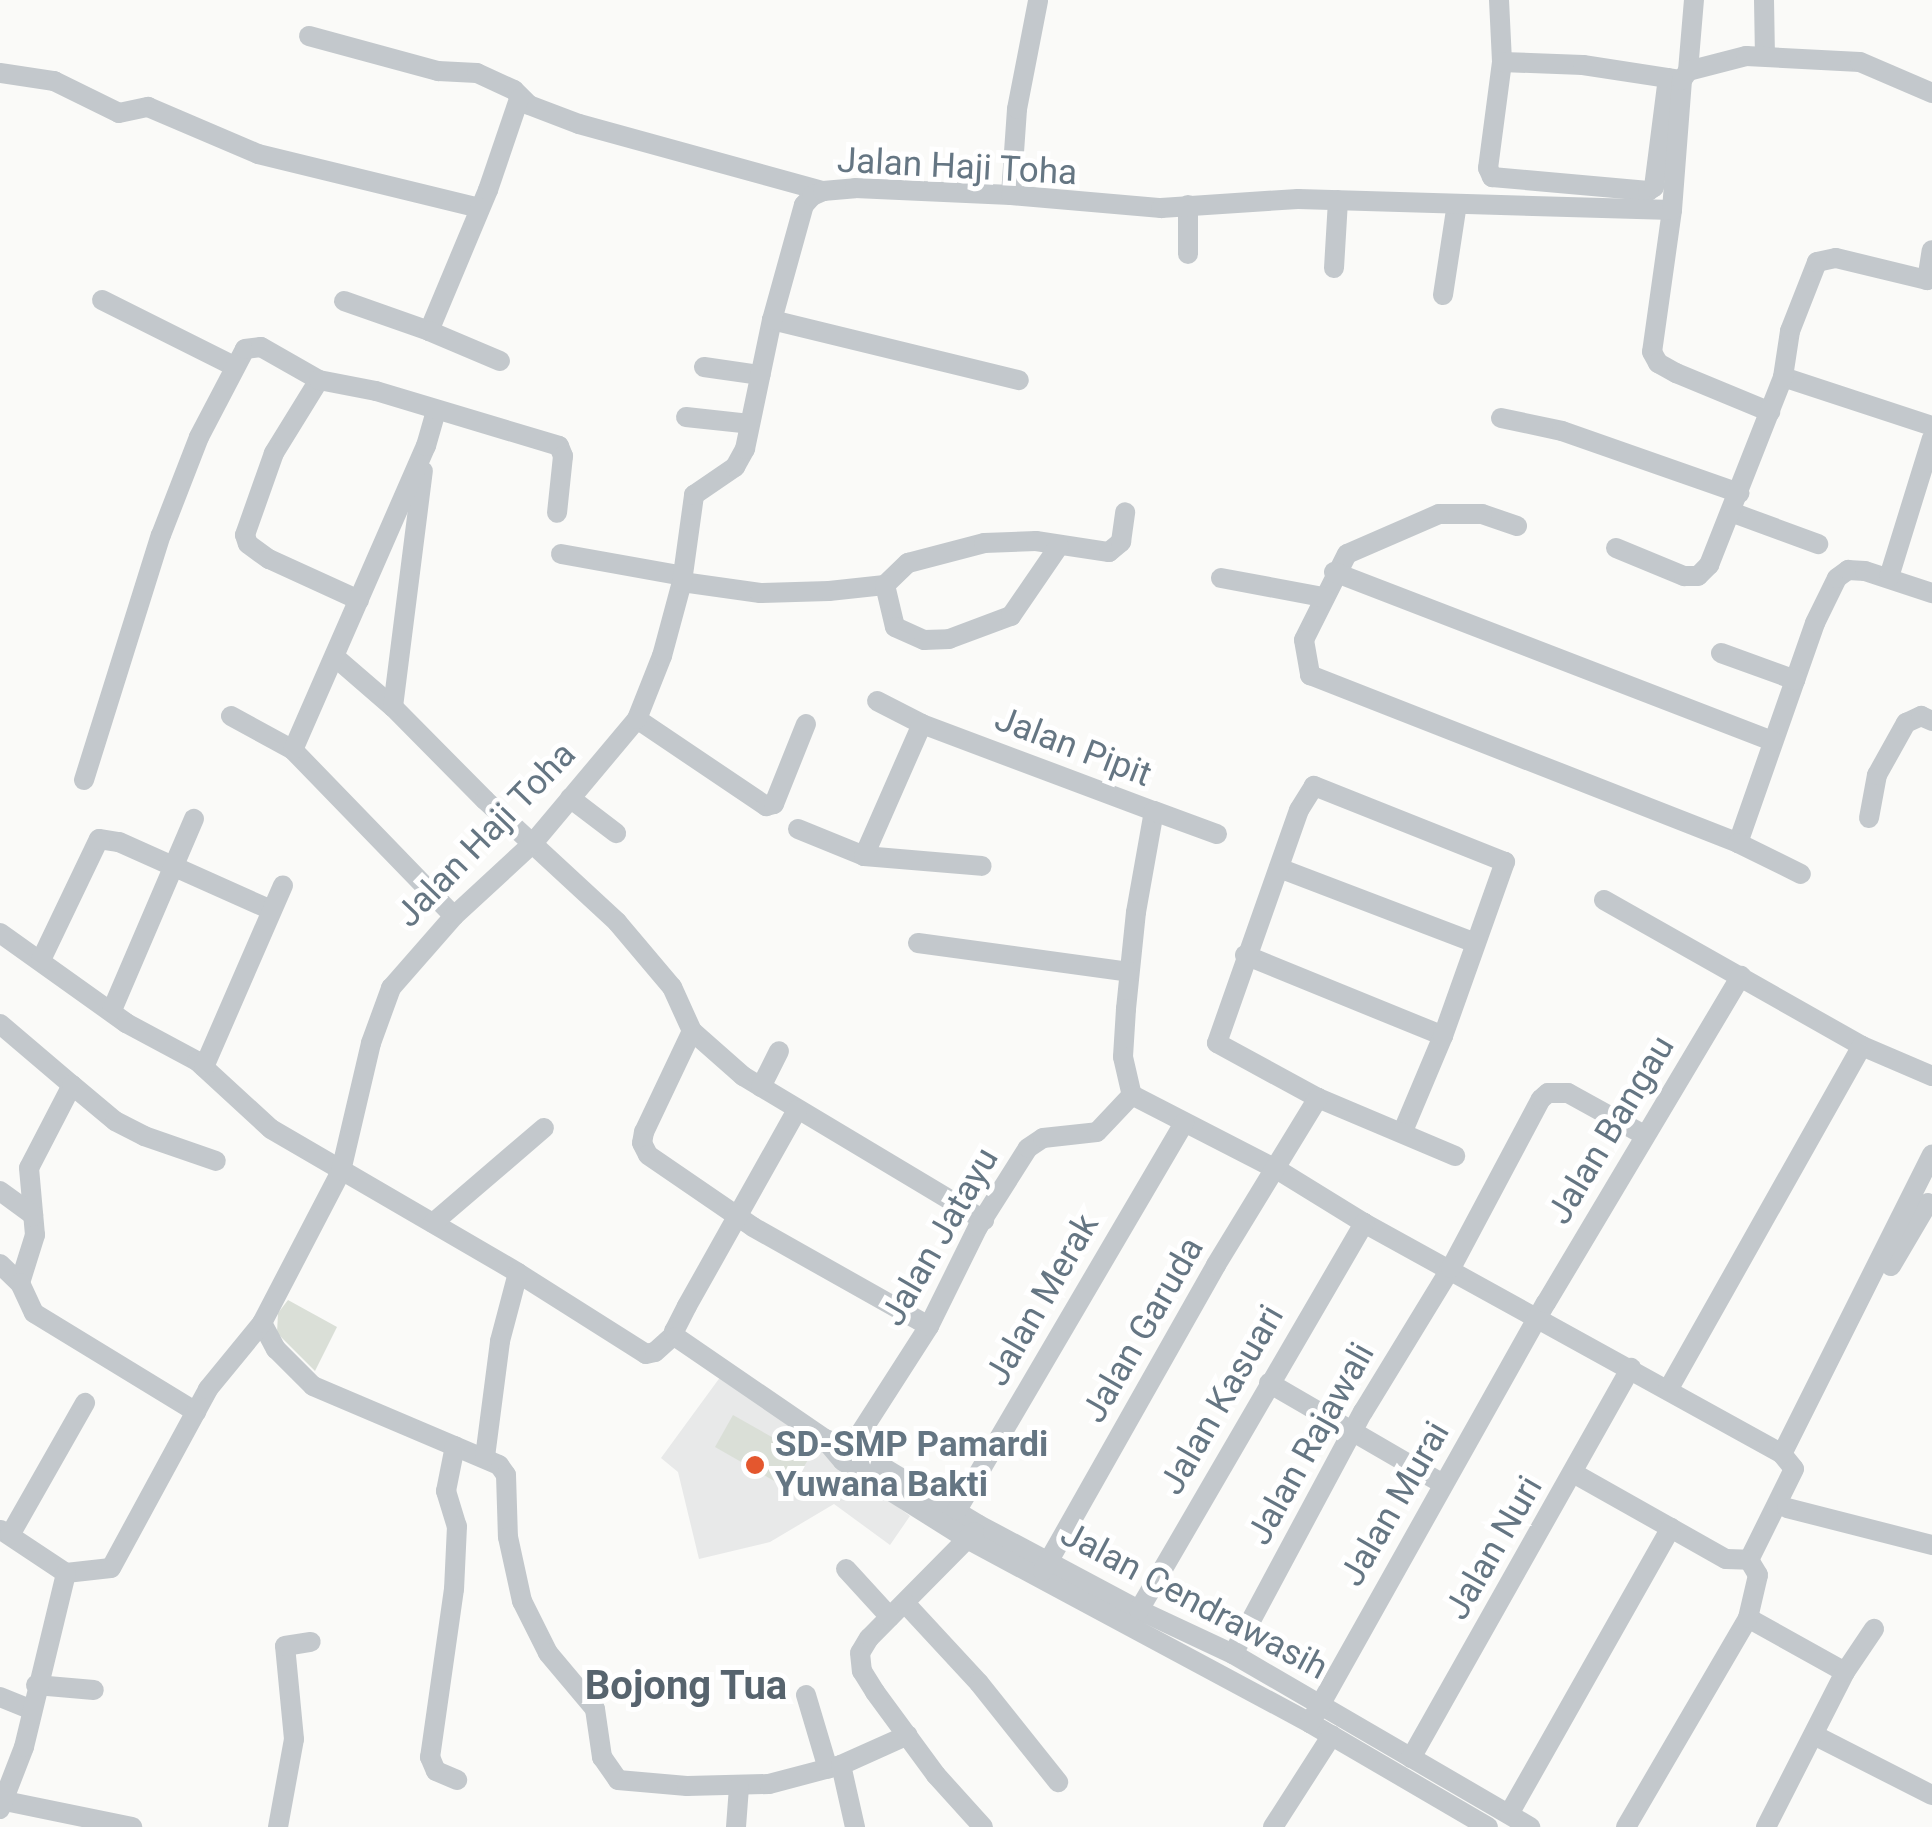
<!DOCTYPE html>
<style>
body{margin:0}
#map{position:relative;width:1932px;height:1827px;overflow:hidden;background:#fafaf8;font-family:Roboto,sans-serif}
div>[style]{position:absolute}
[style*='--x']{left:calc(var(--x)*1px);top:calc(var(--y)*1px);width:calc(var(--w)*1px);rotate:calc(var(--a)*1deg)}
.built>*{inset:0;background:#e8e9e9}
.green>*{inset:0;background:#dadfd7}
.minor>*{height:20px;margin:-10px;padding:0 10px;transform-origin:10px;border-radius:10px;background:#c3c8cc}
.dots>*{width:28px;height:28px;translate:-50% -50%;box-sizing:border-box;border:5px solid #fff;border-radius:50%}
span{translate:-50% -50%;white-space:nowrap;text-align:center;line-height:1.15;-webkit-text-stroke:10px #fff;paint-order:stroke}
.street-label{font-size:35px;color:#657683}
.poi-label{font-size:35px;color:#657683;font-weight:700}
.left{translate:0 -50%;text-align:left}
.quarter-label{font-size:40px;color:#57646e;font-weight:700}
</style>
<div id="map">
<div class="built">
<i style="clip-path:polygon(721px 1376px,910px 1516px,890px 1545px,834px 1504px,770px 1542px,699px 1559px,678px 1472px,661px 1458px)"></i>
</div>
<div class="green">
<i style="clip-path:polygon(288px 1300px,337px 1327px,315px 1371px,277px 1333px,278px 1313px)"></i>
<i style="clip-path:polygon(733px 1415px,809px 1458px,790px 1490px,715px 1447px)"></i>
</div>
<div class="minor">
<i style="--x:1499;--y:0;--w:62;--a:87.2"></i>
<i style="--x:1502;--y:62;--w:107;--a:97.5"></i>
<i style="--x:1488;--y:168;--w:10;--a:66"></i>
<i style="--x:1492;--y:177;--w:157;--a:5.1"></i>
<i style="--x:1648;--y:191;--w:7;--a:-34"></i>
<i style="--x:1654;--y:187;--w:110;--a:-82.7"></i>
<i style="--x:1764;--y:0;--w:56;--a:89"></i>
<i style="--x:309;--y:36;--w:134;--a:15.2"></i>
<i style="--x:438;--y:71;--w:39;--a:3"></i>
<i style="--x:477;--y:73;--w:41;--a:24.7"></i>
<i style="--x:514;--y:90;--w:21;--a:45"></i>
<i style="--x:529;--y:105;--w:53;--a:20.8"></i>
<i style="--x:579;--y:124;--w:253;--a:15.4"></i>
<i style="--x:1502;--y:62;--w:81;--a:2.1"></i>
<i style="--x:1583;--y:65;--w:98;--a:8.8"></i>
<i style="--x:1688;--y:71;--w:71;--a:-85.2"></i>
<i style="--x:0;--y:73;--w:55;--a:8.4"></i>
<i style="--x:54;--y:81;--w:72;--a:26.2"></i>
<i style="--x:119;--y:113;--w:30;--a:-12"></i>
<i style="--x:148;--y:107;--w:120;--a:23.1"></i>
<i style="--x:258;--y:154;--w:228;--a:13.7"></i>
<i style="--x:1011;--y:195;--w:86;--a:-86"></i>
<i style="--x:1017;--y:109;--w:110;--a:-79"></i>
<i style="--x:1672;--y:210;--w:143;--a:98"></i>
<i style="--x:1652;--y:352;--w:13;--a:61"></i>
<i style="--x:1658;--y:363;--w:21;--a:29"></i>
<i style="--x:1676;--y:373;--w:102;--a:22.5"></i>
<i style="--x:1188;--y:254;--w:49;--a:-90"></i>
<i style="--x:1334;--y:268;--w:68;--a:-86.6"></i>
<i style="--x:1443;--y:295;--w:92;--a:-81.3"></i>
<i style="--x:102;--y:300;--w:148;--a:26.6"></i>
<i style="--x:344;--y:301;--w:90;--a:19.4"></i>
<i style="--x:429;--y:331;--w:153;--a:-67.3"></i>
<i style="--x:488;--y:190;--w:96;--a:-71.2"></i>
<i style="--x:772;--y:320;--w:254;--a:13.7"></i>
<i style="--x:429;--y:331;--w:77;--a:22.9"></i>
<i style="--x:704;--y:367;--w:57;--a:8.1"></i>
<i style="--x:1783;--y:377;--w:157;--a:18.2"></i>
<i style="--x:319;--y:380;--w:86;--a:121.7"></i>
<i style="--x:274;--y:453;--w:87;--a:109.5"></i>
<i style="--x:245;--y:535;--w:9;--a:72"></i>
<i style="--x:248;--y:544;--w:26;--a:36"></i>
<i style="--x:269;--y:559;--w:99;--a:24.5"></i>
<i style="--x:686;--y:417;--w:64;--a:6.2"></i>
<i style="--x:1501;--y:418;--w:62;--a:12"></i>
<i style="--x:1562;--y:431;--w:188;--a:19.3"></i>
<i style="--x:1731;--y:512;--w:93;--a:20.2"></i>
<i style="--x:1517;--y:526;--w:37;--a:-161"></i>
<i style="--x:1482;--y:514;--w:43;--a:180"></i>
<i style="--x:1439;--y:514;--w:100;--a:156.5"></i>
<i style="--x:1347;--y:554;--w:96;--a:116.6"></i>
<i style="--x:1304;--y:640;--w:36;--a:80"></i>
<i style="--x:1310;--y:675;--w:460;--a:21.4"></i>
<i style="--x:1738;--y:843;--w:233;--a:-70.7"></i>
<i style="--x:1815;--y:623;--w:50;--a:-63.9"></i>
<i style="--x:1837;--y:578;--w:14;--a:-36"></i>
<i style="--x:1848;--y:570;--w:17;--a:3"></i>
<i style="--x:1865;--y:571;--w:71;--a:18.2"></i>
<i style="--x:1616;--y:548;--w:74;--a:22.4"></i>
<i style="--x:1684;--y:576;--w:14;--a:0"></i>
<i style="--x:1698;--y:576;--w:16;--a:-45"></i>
<i style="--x:1709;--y:565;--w:202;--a:-68.5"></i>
<i style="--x:1783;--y:377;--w:47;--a:-81.3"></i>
<i style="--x:1790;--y:331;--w:74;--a:-68.6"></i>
<i style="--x:1817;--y:262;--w:19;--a:-12"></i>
<i style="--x:1836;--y:258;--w:94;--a:13.6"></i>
<i style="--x:1927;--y:280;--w:30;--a:-81"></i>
<i style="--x:561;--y:554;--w:124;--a:10.2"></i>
<i style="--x:1334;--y:572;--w:470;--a:21.1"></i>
<i style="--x:1889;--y:577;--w:145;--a:-72.8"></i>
<i style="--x:1221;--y:578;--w:104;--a:10.6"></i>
<i style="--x:682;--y:582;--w:79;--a:8"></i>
<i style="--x:760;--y:593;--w:69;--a:-1.7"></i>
<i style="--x:829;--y:591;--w:56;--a:-6.1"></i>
<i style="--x:885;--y:585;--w:32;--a:-44"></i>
<i style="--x:908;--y:563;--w:79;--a:-14.7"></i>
<i style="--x:984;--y:543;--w:52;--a:-2.2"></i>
<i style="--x:1036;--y:541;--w:74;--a:8.6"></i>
<i style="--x:1109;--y:552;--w:16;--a:-40"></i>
<i style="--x:1121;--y:542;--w:30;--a:-82"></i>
<i style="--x:885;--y:585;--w:43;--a:76.6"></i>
<i style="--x:895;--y:627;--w:32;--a:24"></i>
<i style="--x:924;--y:640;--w:25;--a:-2"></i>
<i style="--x:949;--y:639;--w:66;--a:-20.4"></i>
<i style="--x:1011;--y:616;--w:85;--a:-55.6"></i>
<i style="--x:1721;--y:653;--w:79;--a:20"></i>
<i style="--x:335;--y:657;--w:77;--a:40.8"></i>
<i style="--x:393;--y:707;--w:131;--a:45.3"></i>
<i style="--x:485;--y:800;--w:180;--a:42.7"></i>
<i style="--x:617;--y:922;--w:85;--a:49.8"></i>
<i style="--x:672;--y:987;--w:48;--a:65.6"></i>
<i style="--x:692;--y:1031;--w:68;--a:41.4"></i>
<i style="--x:743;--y:1076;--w:281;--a:30.9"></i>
<i style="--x:877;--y:701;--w:51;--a:27.1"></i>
<i style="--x:922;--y:724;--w:248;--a:20.6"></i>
<i style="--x:1154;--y:811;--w:103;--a:100.1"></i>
<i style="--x:1136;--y:912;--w:98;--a:95.9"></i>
<i style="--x:1126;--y:1009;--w:48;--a:93.6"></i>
<i style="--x:1123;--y:1057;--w:39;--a:77"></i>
<i style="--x:393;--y:707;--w:238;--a:-82.8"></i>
<i style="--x:231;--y:716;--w:71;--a:28.7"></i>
<i style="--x:293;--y:750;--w:231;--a:45.9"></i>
<i style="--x:637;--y:719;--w:156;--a:34"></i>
<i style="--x:766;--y:806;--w:8;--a:-14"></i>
<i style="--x:774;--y:804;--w:86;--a:-68.2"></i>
<i style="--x:293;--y:750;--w:332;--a:-66.4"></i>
<i style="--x:426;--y:446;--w:35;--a:-74"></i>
<i style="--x:84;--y:780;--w:257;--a:-72.6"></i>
<i style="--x:161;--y:535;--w:105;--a:-68.8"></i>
<i style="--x:199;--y:437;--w:99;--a:-62.4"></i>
<i style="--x:245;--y:349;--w:16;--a:-7"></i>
<i style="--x:261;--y:347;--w:67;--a:29.6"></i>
<i style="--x:319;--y:380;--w:58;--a:10.9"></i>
<i style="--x:376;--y:391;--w:191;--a:16.7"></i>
<i style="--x:559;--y:446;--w:11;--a:68"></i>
<i style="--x:563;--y:456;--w:57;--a:96"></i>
<i style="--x:570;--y:798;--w:58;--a:37.3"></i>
<i style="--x:1154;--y:811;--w:67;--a:20.1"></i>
<i style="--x:1869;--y:818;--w:44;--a:-79.5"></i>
<i style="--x:1877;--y:775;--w:60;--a:-60.9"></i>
<i style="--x:1906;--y:723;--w:17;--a:-25"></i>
<i style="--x:1921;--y:716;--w:12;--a:24"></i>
<i style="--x:798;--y:829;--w:71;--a:22.2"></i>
<i style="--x:864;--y:856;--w:118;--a:4.8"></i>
<i style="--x:1738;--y:843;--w:70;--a:26.2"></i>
<i style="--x:864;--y:856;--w:144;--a:-66.3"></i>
<i style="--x:1279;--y:868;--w:210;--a:20.9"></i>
<i style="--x:1604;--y:900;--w:296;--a:29.5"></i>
<i style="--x:1862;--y:1046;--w:76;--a:23.2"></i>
<i style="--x:0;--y:933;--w:155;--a:35.5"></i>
<i style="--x:126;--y:1023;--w:81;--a:28.2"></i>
<i style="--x:197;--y:1061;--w:100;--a:42.6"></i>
<i style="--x:271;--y:1129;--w:286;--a:30.2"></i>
<i style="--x:518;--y:1273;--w:151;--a:32.3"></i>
<i style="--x:646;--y:1354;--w:9;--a:-13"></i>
<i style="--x:655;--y:1352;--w:25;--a:-42"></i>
<i style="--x:918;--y:943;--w:213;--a:7.8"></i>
<i style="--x:1245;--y:955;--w:214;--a:22.2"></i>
<i style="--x:41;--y:960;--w:134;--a:-64.4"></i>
<i style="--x:99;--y:839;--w:20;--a:9"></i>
<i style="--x:119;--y:842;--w:164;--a:24.1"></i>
<i style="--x:112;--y:1010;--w:208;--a:-66.8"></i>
<i style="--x:0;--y:1024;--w:94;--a:40.3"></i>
<i style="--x:72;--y:1085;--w:93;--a:117.4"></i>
<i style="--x:29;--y:1168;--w:67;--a:84.9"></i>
<i style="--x:35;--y:1235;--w:50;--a:107.4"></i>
<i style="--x:692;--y:1031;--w:112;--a:115.4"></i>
<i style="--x:644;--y:1132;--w:11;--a:100"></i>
<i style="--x:642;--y:1143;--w:13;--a:63"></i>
<i style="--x:648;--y:1155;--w:127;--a:34.4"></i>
<i style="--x:753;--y:1227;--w:202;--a:29.4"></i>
<i style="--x:204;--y:1067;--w:198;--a:-66.5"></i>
<i style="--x:72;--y:1085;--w:56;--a:39.9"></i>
<i style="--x:115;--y:1121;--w:33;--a:27"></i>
<i style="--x:144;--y:1136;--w:76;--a:19.1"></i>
<i style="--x:761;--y:1087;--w:40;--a:-63.4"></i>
<i style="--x:1132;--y:1095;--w:164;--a:27.2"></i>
<i style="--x:1278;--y:1170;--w:101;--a:31.6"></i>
<i style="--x:1364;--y:1223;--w:478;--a:28.9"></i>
<i style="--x:1782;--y:1454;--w:19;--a:51"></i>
<i style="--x:1794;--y:1469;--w:102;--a:116.3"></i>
<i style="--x:797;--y:1110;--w:225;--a:119.3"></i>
<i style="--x:687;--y:1306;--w:28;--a:117"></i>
<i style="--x:674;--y:1331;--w:6;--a:72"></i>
<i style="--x:676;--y:1337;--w:181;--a:34.4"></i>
<i style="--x:825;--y:1439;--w:28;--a:19"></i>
<i style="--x:851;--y:1448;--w:149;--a:31"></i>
<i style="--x:979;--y:1525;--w:181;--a:28"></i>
<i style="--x:1139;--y:1610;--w:104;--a:25.1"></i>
<i style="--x:1233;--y:1654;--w:344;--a:30.2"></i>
<i style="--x:1403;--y:1131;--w:103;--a:-67.2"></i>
<i style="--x:1443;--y:1036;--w:185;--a:-70.4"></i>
<i style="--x:1505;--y:862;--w:206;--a:-158.3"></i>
<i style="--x:1314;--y:786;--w:28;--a:122"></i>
<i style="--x:1299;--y:810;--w:247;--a:109.4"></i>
<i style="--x:1217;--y:1043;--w:115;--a:28.6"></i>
<i style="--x:1318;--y:1098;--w:149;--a:22.9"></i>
<i style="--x:0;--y:1191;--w:41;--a:36"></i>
<i style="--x:433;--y:1223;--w:146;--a:-40.6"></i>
<i style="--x:0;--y:1264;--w:28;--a:44"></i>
<i style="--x:20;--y:1283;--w:33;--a:65"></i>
<i style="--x:34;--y:1313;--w:190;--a:31.4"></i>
<i style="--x:1891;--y:1266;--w:73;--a:-59.6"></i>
<i style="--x:262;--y:1323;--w:30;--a:62"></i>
<i style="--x:276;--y:1349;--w:52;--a:45"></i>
<i style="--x:313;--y:1386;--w:202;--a:23"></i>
<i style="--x:499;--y:1465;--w:12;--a:55"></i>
<i style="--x:506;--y:1475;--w:62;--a:88.2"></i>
<i style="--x:508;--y:1537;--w:66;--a:77.7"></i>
<i style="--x:522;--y:1601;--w:58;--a:63.4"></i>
<i style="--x:548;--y:1653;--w:73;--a:50"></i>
<i style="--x:595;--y:1709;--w:49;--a:81.7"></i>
<i style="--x:602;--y:1757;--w:28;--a:55"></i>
<i style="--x:618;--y:1780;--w:69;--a:5"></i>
<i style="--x:687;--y:1786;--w:82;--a:-1.4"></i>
<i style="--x:769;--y:1784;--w:74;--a:-14.8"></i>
<i style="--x:841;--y:1765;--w:73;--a:-24.1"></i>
<i style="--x:1269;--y:1383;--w:201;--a:30.1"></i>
<i style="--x:1668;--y:1390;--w:395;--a:-60.6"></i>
<i style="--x:826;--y:1441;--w:26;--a:50"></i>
<i style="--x:843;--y:1461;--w:146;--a:32.2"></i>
<i style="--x:967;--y:1539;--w:389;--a:28.2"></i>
<i style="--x:1310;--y:1723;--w:206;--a:30.3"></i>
<i style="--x:455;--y:1446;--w:46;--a:101.3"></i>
<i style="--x:446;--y:1491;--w:37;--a:73"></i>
<i style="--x:457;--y:1526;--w:63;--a:92.7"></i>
<i style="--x:454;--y:1589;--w:170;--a:98.1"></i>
<i style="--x:430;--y:1757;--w:15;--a:67"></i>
<i style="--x:436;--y:1771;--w:23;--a:23"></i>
<i style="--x:1782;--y:1454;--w:335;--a:-63.4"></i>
<i style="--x:485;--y:1457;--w:117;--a:-82.6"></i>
<i style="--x:500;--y:1341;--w:70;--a:-75.2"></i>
<i style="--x:845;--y:1457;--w:156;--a:-57.3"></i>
<i style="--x:929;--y:1326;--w:110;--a:-63.7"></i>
<i style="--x:978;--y:1227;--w:93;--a:-57.7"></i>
<i style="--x:1028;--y:1148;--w:18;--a:-34"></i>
<i style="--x:1043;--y:1138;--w:54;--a:-6.3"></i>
<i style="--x:1097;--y:1132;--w:51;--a:-46.6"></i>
<i style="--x:1575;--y:1474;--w:173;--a:29.4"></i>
<i style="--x:1726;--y:1559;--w:23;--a:2"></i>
<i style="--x:1787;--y:1508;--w:150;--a:14.3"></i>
<i style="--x:957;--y:1510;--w:449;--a:-59.6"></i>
<i style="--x:1;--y:1530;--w:78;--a:33.5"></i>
<i style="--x:974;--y:1532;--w:149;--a:134.7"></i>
<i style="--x:869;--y:1638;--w:17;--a:121"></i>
<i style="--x:860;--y:1653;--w:18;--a:84"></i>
<i style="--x:862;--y:1671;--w:25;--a:58"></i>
<i style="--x:875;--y:1692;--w:103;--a:53.7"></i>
<i style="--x:936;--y:1775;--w:70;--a:47.9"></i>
<i style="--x:10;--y:1535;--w:152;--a:-60.4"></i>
<i style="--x:846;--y:1569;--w:65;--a:47.5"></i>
<i style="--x:1043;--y:1571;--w:352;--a:-60.5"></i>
<i style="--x:1216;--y:1265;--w:196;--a:-58.6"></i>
<i style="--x:66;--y:1573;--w:45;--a:-6.3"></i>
<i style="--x:111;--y:1568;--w:204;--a:-61.5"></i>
<i style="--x:208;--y:1389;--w:85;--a:-50.7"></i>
<i style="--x:262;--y:1323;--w:171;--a:-62.5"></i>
<i style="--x:341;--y:1171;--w:131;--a:-76.8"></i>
<i style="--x:371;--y:1043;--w:59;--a:-70"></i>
<i style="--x:391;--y:988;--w:96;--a:-48.8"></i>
<i style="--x:454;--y:916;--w:108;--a:-42.7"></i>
<i style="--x:533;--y:843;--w:162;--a:-50"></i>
<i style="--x:637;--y:719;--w:68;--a:-68.4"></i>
<i style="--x:662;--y:656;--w:77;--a:-74.9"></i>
<i style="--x:682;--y:582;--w:88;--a:-82.1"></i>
<i style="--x:694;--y:495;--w:50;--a:-34.3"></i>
<i style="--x:735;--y:467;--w:21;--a:-61"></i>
<i style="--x:745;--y:449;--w:132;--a:-78.2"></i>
<i style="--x:772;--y:320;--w:119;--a:-74.5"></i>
<i style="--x:804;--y:205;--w:12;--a:-48"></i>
<i style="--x:812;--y:196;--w:12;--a:-24"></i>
<i style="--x:823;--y:191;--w:32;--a:-5"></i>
<i style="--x:855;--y:188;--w:156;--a:2.6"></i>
<i style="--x:1011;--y:195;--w:151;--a:5"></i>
<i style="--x:1161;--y:208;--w:137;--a:-3.8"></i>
<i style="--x:1298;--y:199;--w:374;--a:1.7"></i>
<i style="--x:1672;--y:210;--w:130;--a:-85.6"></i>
<i style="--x:1682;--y:80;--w:11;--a:-56"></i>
<i style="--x:1688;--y:71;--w:60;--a:-14.5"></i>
<i style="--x:1746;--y:56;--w:114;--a:3"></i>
<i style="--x:1860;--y:62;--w:78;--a:23.3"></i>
<i style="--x:905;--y:1603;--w:109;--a:47.2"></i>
<i style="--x:979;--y:1683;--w:127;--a:51.4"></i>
<i style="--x:1139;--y:1610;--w:448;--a:-59.8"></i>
<i style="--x:1748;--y:1618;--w:111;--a:29.1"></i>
<i style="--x:1233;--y:1654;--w:275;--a:-61.8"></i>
<i style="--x:1363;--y:1412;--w:169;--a:-58.6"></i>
<i style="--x:1451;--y:1268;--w:191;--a:-62"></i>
<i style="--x:1541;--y:1099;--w:9;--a:-41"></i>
<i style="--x:1548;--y:1093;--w:20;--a:0"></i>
<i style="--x:1568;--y:1093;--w:87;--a:28.9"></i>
<i style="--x:36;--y:1685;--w:58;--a:4.9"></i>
<i style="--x:806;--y:1695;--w:77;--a:73.4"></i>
<i style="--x:0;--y:1697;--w:32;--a:22"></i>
<i style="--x:1310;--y:1723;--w:482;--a:-60.7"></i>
<i style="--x:1546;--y:1303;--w:381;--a:-59.2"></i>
<i style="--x:1814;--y:1735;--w:132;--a:27"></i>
<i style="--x:1411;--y:1758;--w:448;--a:-60.6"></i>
<i style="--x:841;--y:1765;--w:64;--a:77.3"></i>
<i style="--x:5;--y:1801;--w:130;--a:11.6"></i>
<i style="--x:0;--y:1809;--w:66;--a:-68.8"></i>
<i style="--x:24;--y:1747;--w:179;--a:-76.4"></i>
<i style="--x:1509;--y:1814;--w:329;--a:-60.5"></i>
<i style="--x:278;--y:1827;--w:89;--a:-79.7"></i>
<i style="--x:294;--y:1739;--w:93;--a:-95.5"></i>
<i style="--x:285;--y:1646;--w:26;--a:-9"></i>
<i style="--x:736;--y:1827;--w:40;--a:-85.7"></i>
<i style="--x:1273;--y:1827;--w:109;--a:-57.3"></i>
<i style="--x:1626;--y:1827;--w:242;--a:-59.7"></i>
<i style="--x:1748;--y:1618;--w:44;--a:-76.9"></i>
<i style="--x:1758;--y:1575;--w:17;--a:-121"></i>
<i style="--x:1766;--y:1827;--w:174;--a:-63"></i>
<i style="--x:1845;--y:1672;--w:52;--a:-56"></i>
</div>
<div class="dots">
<i style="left:755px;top:1465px;background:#e4572e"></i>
</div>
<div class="street-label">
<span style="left:957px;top:167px;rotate:3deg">Jalan Haji Toha</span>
<span style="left:1073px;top:747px;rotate:21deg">Jalan Pipit</span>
<span style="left:486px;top:835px;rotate:-46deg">Jalan Haji Toha</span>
<span style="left:1611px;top:1130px;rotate:-59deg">Jalan Bangau</span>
<span style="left:940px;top:1237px;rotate:-60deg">Jalan Jatayu</span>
<span style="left:1042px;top:1300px;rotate:-60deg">Jalan Merak</span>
<span style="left:1143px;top:1330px;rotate:-60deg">Jalan Garuda</span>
<span style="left:1222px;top:1400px;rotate:-60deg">Jalan Kasuari</span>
<span style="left:1311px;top:1444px;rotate:-61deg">Jalan Rajawali</span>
<span style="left:1395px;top:1504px;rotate:-60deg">Jalan Murai</span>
<span style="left:1494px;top:1548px;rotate:-60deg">Jalan Nuri</span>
<span style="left:1194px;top:1601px;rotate:28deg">Jalan Cendrawasih</span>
</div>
<div class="poi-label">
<span class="left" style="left:775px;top:1465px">SD-SMP Pamardi<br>Yuwana Bakti</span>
</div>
<div class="quarter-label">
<span style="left:686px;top:1686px">Bojong Tua</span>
</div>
</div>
